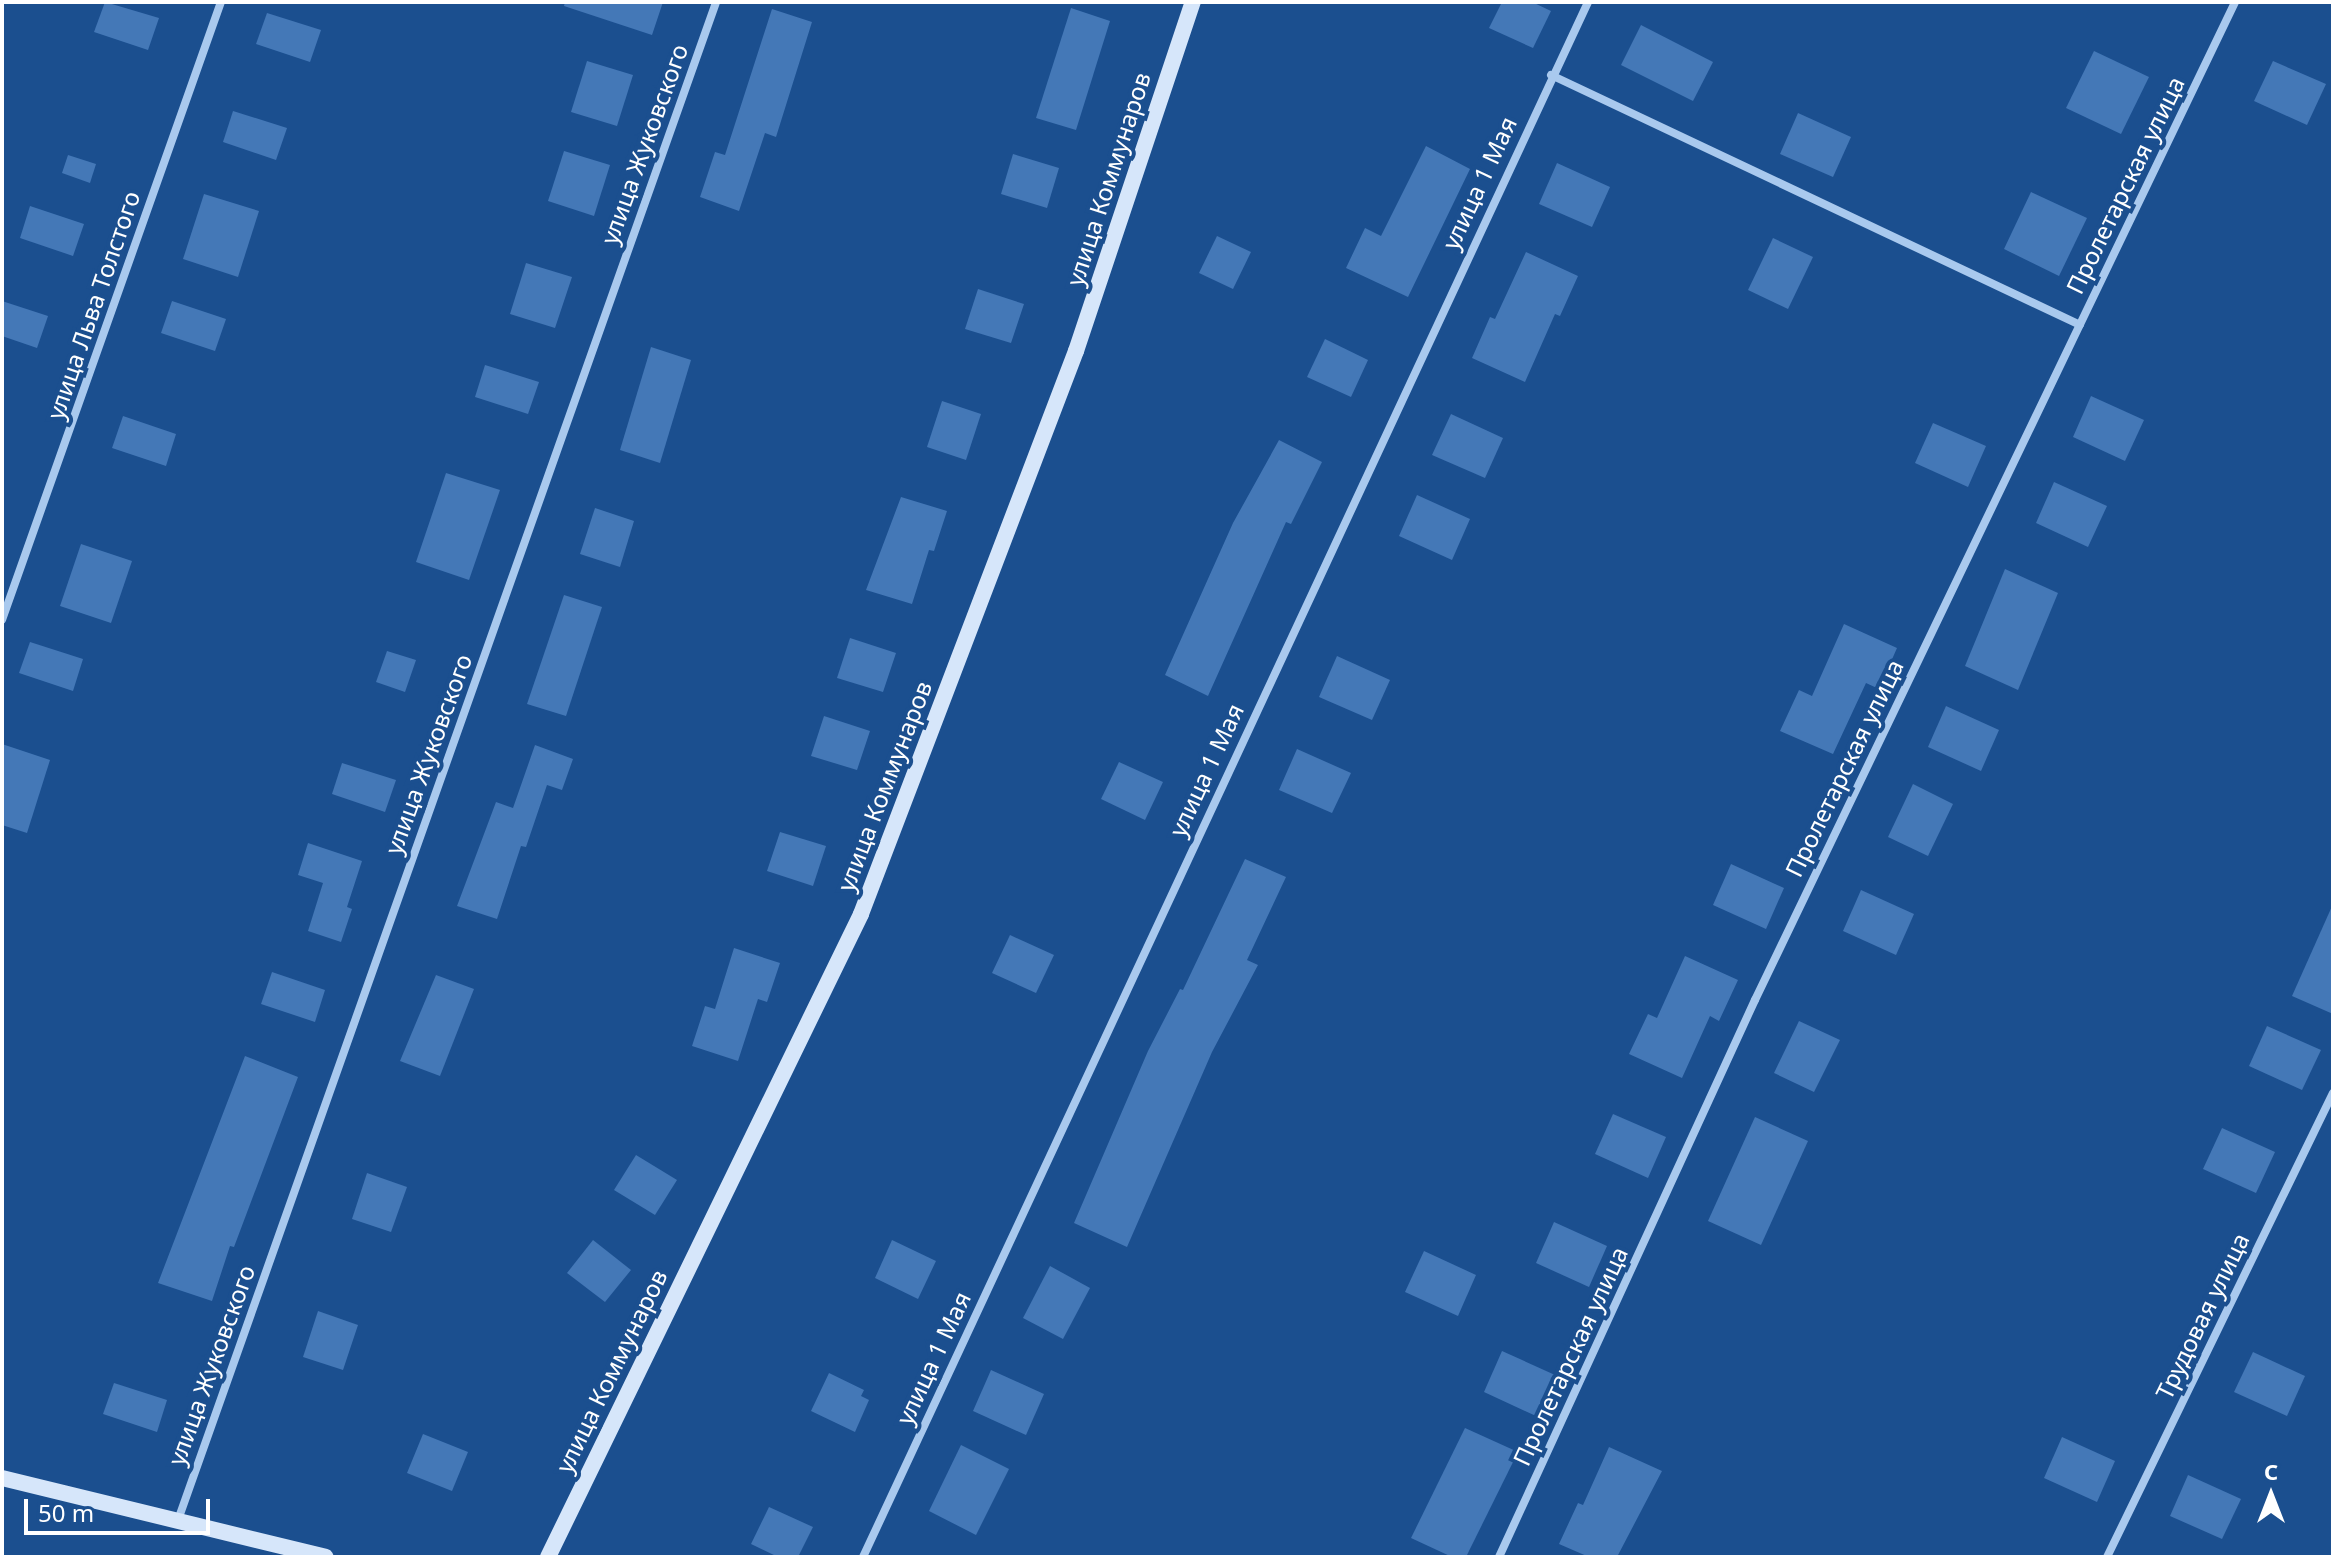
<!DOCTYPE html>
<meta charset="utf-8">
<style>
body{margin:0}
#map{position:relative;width:2335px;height:1559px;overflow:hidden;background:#1b4f8f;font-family:"Noto Sans",sans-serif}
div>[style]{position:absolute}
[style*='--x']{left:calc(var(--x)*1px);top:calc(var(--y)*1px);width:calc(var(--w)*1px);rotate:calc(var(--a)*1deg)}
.building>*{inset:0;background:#4478b7}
.minor>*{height:8px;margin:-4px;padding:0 4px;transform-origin:4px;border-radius:4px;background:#a9c9ee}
.secondary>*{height:16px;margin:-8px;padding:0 8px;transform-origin:8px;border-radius:8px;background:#d6e6fa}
span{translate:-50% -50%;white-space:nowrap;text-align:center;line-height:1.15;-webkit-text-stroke:8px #1b4f8f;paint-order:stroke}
.street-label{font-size:24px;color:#fff}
.frame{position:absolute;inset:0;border:4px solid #fff;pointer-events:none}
.north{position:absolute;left:2231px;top:1455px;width:80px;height:80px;-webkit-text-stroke:6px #1b4f8f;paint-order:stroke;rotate:0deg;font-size:22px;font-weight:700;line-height:32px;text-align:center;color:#fff}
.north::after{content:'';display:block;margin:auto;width:28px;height:36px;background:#fff;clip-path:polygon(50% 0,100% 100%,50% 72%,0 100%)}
.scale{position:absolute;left:24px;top:1499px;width:186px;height:36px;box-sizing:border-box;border:4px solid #fff;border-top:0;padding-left:10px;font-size:24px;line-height:28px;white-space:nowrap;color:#fff;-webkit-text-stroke:6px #1b4f8f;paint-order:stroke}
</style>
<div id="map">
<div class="building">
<i style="clip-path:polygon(105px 2px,159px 18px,148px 50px,94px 32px)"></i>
<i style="clip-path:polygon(565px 2px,663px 2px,652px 35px,564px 6px)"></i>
<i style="clip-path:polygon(1502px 2px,1532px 2px,1551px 11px,1533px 48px,1489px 28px)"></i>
<i style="clip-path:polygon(1071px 8px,1110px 21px,1076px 130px,1036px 118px)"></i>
<i style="clip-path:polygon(772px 9px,812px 22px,776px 137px,765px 133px,739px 211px,700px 197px,715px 152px,725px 155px)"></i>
<i style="clip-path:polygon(267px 13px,321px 30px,310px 62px,256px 44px)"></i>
<i style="clip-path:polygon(1641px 25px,1713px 62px,1693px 101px,1621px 65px)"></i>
<i style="clip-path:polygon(2094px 51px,2149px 77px,2121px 134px,2066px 108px)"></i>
<i style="clip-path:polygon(587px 61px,633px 75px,617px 126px,571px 112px)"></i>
<i style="clip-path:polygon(2273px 61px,2326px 84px,2307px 125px,2254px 101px)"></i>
<i style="clip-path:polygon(233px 111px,287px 128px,276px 160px,223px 142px)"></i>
<i style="clip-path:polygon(1798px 113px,1851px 137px,1833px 177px,1780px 154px)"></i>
<i style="clip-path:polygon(1426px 146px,1470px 169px,1408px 297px,1346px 268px,1365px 228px,1381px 236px)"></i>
<i style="clip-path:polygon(564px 151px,610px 165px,594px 216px,548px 201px)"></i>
<i style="clip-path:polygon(1013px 154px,1059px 168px,1047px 208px,1001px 194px)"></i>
<i style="clip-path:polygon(68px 155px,96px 164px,90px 183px,62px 173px)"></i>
<i style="clip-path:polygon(1557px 163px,1610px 187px,1592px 227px,1539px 204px)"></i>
<i style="clip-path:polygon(2031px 192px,2087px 218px,2059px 276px,2004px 249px)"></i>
<i style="clip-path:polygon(204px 194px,259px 211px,238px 277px,183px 259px)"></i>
<i style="clip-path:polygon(30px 206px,84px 224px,73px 256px,20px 238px)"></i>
<i style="clip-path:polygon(1217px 236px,1251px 252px,1233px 289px,1199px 273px)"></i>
<i style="clip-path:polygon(1773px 238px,1813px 257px,1788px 309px,1748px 290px)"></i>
<i style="clip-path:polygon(1526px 252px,1578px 276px,1560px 316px,1555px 314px,1525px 382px,1472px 358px,1490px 317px,1495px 319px)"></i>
<i style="clip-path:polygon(526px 263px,572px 277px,555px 328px,510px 314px)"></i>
<i style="clip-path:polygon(978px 289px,1024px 304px,1011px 343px,965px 329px)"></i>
<i style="clip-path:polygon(2px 301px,48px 316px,37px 348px,2px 336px)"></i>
<i style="clip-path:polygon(172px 301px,226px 319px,215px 351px,161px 333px)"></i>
<i style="clip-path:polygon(1325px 339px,1368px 360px,1351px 397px,1307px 377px)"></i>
<i style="clip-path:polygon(651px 347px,691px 360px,660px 463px,620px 450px)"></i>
<i style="clip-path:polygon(485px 365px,539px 382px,528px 414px,475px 397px)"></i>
<i style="clip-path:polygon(2091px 396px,2144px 420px,2125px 461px,2073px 437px)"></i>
<i style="clip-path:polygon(942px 401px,981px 414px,966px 460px,927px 447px)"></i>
<i style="clip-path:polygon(1451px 414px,1503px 438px,1485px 478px,1432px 455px)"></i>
<i style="clip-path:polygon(123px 416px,176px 434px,166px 466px,112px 448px)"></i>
<i style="clip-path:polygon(1933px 423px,1986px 446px,1968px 487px,1915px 463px)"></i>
<i style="clip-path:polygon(1279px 440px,1322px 462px,1291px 524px,1286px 522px,1208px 696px,1165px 675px,1233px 523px)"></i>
<i style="clip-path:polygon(446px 473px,500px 490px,469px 580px,416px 562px)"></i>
<i style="clip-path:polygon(2054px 482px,2107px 506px,2088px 547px,2036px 523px)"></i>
<i style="clip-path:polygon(1417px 495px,1470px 519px,1452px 560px,1399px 536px)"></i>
<i style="clip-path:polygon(901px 497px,947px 511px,934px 551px,929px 550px,912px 604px,866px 590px)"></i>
<i style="clip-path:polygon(595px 508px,634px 521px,620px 567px,580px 554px)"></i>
<i style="clip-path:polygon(81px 544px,132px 561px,111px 623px,60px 606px)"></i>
<i style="clip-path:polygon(2005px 569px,2058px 593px,2018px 690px,1965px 666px)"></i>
<i style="clip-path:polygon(564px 595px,602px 607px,566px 716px,527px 704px)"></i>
<i style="clip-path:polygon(1844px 624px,1897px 648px,1879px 689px,1866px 683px,1833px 754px,1780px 731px,1799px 690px,1812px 696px)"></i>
<i style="clip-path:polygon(850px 638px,896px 653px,883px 692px,837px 678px)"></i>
<i style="clip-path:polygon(30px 642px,83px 659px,73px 691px,19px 673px)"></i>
<i style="clip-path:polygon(387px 651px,416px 660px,405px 692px,376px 682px)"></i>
<i style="clip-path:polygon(1337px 656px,1390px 680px,1372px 720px,1319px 697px)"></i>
<i style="clip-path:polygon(1946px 706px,1999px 730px,1981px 771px,1928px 747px)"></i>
<i style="clip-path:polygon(824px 716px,870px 731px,857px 770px,811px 756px)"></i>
<i style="clip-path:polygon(2px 744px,50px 760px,27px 833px,2px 825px)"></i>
<i style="clip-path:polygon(535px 745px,573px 759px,562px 790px,547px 785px,526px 847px,521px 846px,497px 919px,457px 906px,496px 802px,513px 808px)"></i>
<i style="clip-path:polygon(1297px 749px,1351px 773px,1332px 813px,1279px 790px)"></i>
<i style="clip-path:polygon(1119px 762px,1163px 782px,1145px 820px,1101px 799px)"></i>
<i style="clip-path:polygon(342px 763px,396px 780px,385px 812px,332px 794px)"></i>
<i style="clip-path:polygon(1913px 784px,1953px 804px,1928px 856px,1888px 837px)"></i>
<i style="clip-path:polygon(780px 832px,826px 846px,813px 886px,767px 871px)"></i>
<i style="clip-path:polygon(308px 843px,362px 861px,347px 907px,352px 909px,341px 942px,308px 931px,323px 883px,298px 875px)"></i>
<i style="clip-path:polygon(1245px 859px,1286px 877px,1247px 960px,1258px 965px,1212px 1052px,1127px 1247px,1074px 1223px,1148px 1051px,1180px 989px,1183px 990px)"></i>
<i style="clip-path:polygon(1731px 864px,1784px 888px,1766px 929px,1713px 905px)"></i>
<i style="clip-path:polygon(1861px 890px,1914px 914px,1896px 955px,1843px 931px)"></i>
<i style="clip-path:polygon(2333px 904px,2333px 1014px,2292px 996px)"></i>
<i style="clip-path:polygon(1010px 935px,1054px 955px,1036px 993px,992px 973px)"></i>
<i style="clip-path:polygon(734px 948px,780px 963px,767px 1002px,758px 999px,738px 1061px,692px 1046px,705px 1006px,715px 1009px)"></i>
<i style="clip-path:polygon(1685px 956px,1738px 980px,1719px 1021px,1710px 1016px,1682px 1078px,1629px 1054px,1648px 1014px,1657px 1018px)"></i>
<i style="clip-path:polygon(272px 972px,325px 990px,315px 1022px,261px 1004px)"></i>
<i style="clip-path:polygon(436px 975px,474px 989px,440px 1076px,400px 1061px)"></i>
<i style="clip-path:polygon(1799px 1021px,1840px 1040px,1814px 1092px,1774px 1073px)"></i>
<i style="clip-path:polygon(2267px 1026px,2321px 1050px,2302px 1090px,2249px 1066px)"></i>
<i style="clip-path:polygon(245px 1056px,298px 1077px,234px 1247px,230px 1246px,212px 1301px,158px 1283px)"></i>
<i style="clip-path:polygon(1613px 1114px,1666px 1137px,1648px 1178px,1595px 1154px)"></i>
<i style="clip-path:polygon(1755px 1117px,1808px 1141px,1761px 1245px,1708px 1221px)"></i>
<i style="clip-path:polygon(2222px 1128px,2275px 1152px,2256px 1193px,2203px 1169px)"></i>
<i style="clip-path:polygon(636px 1155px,677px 1180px,655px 1215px,614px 1190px)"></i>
<i style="clip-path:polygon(367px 1173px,407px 1187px,391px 1232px,352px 1219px)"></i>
<i style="clip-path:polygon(1554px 1222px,1607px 1246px,1589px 1287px,1536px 1263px)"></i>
<i style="clip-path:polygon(593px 1240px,631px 1270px,605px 1302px,567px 1273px)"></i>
<i style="clip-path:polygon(892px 1240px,936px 1261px,918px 1299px,875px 1278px)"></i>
<i style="clip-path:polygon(1424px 1251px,1476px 1275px,1458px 1316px,1405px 1292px)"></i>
<i style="clip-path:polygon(1050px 1266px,1090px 1288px,1063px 1339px,1023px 1318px)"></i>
<i style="clip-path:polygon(318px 1311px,358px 1325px,343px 1370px,303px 1357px)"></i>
<i style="clip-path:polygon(1502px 1351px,1555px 1375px,1536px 1416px,1484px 1392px)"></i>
<i style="clip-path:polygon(2253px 1352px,2305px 1376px,2287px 1416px,2234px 1392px)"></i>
<i style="clip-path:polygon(991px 1370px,1044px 1394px,1026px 1435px,973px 1411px)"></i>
<i style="clip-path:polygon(829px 1373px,864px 1390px,861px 1396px,869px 1400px,855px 1432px,811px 1411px)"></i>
<i style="clip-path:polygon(114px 1383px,167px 1400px,157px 1432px,103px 1414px)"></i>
<i style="clip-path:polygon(1465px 1428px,1518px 1452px,1466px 1557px,1452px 1557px,1411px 1538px)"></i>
<i style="clip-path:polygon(423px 1434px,468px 1452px,452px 1491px,407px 1473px)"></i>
<i style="clip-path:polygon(2062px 1437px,2115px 1461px,2097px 1502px,2044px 1478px)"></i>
<i style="clip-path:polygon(961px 1445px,1009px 1469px,976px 1535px,929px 1511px)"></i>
<i style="clip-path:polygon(1609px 1447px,1662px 1471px,1617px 1557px,1589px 1557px,1559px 1544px,1578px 1503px,1583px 1505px)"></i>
<i style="clip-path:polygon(2188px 1475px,2241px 1499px,2222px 1539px,2170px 1516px)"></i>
<i style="clip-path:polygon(769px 1507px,813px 1527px,798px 1557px,778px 1557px,751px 1544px)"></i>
</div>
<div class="minor">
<i style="--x:1551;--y:75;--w:585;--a:25.29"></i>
<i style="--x:2;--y:620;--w:656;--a:-70.49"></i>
<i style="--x:178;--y:1520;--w:1611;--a:-70.48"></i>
<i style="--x:863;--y:1557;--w:1716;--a:-65"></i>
<i style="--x:1499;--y:1557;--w:613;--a:-65.32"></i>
<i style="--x:1755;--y:1000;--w:1107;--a:-64.31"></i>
<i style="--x:2107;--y:1557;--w:516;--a:-64.03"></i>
</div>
<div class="secondary">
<i style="--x:2;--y:1478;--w:333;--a:13.7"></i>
<i style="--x:548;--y:1557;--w:715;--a:-64.04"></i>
<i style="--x:861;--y:914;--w:603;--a:-69.1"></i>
<i style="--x:1076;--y:351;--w:368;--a:-71.5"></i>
</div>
<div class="street-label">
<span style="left:644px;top:144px;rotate:-70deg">улица Жуковского</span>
<span style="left:1108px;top:179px;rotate:-72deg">улица Коммунаров</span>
<span style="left:1479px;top:183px;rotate:-65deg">улица 1 Мая</span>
<span style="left:2125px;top:185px;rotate:-64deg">Пролетарская улица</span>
<span style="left:93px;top:305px;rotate:-71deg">улица Льва Толстого</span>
<span style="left:428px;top:754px;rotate:-70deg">улица Жуковского</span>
<span style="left:1844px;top:768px;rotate:-64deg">Пролетарская улица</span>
<span style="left:1206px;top:770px;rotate:-65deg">улица 1 Мая</span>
<span style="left:884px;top:786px;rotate:-69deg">улица Коммунаров</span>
<span style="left:2202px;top:1316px;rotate:-64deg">Трудовая улица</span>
<span style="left:1570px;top:1356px;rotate:-65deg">Пролетарская улица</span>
<span style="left:933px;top:1358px;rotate:-65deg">улица 1 Мая</span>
<span style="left:211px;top:1365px;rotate:-70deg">улица Жуковского</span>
<span style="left:611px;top:1371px;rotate:-64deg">улица Коммунаров</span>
</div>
<div class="frame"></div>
<div class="north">С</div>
<div class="scale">50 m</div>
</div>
